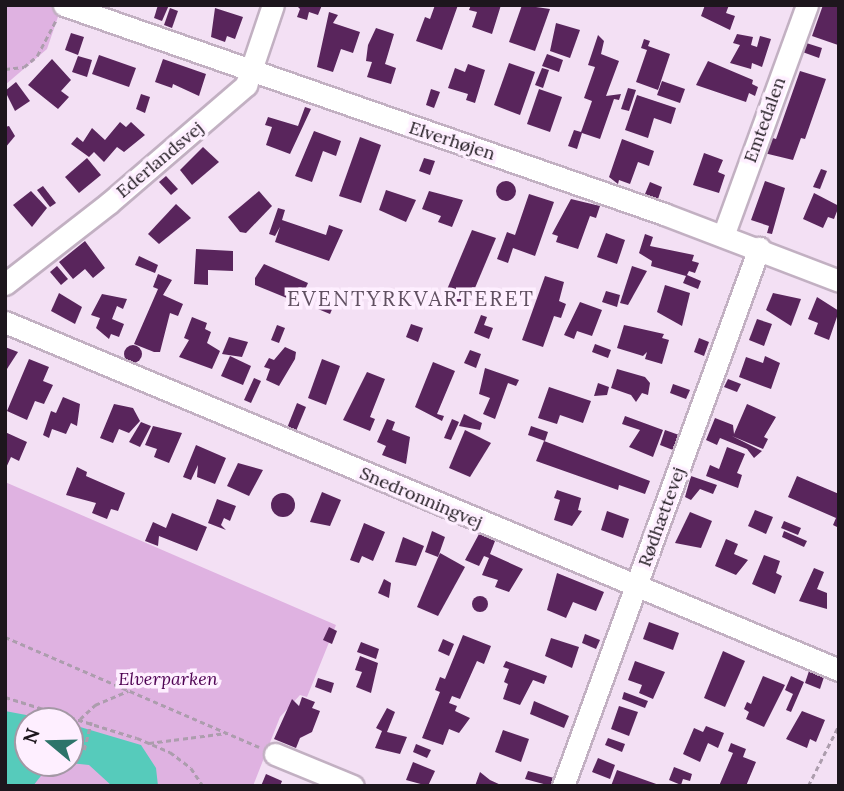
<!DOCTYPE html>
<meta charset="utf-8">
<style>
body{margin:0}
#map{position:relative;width:844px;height:791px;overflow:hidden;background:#f3e0f4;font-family:Lora,serif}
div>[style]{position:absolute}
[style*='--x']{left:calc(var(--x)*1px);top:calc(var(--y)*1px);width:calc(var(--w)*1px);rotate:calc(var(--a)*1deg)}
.green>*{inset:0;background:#dfb2e1}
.water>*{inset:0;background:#56cbbb}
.building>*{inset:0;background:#59255c}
.round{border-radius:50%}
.path>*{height:2.5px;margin-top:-1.25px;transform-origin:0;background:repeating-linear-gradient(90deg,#ac9dad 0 5px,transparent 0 8.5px)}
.roads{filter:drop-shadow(2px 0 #c2b0c2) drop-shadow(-2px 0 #c2b0c2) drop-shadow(0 2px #c2b0c2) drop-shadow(0 -2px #c2b0c2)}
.minor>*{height:21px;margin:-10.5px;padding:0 10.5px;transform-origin:10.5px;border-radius:10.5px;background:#fff}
span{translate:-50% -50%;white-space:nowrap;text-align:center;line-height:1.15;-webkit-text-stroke:7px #feefff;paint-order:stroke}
.street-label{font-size:18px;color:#1d161d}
.park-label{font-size:18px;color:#4f0353;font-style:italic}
.quarter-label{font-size:21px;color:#605061;letter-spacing:2px}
.frame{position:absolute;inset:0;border:7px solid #1d161d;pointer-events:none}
.north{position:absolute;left:14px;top:707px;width:70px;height:70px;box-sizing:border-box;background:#feefff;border:2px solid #a498a5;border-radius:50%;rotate:289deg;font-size:19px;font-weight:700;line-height:28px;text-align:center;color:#1d161d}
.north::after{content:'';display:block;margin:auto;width:24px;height:32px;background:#2d746a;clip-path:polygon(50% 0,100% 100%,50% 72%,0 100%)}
</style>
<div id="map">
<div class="green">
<i style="clip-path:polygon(5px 5px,62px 5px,47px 49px,5px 85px)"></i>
<i style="clip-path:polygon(evenodd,5px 482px,336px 625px,307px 697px,300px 695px,280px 717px,253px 786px,5px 786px,5px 482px,28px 721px,70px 721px,70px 763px,28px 763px,28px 721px)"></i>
</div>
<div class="water">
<i style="clip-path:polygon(5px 711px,58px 721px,28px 721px,28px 763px,68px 763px,44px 772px,33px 786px,5px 786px)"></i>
<i style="clip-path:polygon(70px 724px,141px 745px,156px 768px,158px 786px,112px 786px,89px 765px,70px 763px)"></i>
</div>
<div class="building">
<i style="clip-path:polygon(158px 5px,169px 5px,162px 21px,154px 18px)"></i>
<i style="clip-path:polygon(296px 5px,322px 5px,318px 15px,309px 12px,307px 20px,297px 17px,300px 9px)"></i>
<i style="clip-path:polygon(435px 5px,458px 5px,442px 50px,416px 41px,425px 17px,430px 19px)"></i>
<i style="clip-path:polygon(471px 5px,501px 5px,492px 34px,472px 27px,477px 12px,469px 10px)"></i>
<i style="clip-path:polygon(522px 5px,550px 9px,535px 51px,509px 42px)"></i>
<i style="clip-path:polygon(705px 5px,729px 5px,726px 13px,735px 16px,730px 30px,701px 16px)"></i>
<i style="clip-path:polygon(823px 5px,839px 5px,838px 45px,812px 36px)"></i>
<i style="clip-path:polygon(170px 8px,178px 11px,172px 28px,164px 25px)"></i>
<i style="clip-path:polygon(215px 8px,243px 17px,235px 39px,227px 36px,225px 42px,211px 37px)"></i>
<i style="clip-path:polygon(329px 12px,338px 15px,333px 23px,360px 32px,353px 53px,341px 49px,333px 72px,317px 67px)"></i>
<i style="clip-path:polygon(556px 23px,580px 30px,570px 58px,550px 51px)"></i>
<i style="clip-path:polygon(376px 28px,394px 34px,385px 64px,396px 68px,391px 84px,367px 77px,372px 62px,366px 61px,368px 45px)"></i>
<i style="clip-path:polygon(71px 33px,84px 37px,78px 55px,65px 50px)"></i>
<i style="clip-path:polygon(737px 34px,753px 37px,751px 45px,757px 47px,760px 36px,771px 39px,762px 67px,752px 63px,751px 69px,730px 63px,740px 45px,733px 43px)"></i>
<i style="clip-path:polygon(598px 35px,604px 41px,601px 54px,619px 61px,606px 96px,621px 94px,619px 100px,614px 99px,600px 139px,582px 133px,577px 149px,568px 146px,574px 130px,581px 132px,592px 101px,584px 98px,595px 67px,588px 65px)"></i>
<i style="clip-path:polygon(644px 39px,650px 41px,648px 46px,670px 54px,658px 90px,636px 82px,647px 50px,641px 48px)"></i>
<i style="clip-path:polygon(800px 41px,822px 48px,819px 58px,797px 50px)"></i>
<i style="clip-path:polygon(547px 54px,563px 60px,559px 72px,542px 66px)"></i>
<i style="clip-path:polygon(99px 55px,136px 68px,129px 87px,92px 74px)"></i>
<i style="clip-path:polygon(78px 56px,92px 60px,87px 77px,72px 72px)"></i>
<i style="clip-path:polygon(52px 59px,71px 80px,61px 91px,69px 97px,58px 109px,28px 85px)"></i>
<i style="clip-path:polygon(163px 59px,206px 74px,199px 96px,173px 84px,172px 88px,155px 82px)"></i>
<i style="clip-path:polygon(708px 61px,753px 80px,752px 84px,758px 87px,755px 96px,749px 93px,746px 102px,696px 85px)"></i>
<i style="clip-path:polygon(509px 63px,535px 72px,520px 115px,494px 105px)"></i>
<i style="clip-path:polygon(468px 64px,485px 70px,475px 103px,466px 100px,468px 94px,448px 88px,455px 68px,465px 72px)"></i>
<i style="clip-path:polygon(542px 68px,549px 70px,543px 88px,535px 85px)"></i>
<i style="clip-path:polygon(800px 71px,826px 79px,805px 139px,801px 138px,793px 160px,760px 152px,766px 136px,776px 139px)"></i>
<i style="clip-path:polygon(662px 81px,685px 89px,680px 103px,657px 95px)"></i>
<i style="clip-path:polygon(16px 82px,30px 101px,15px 111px,5px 91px)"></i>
<i style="clip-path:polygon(628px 88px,636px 90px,629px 111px,621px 109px)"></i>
<i style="clip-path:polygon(431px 89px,440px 92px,434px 108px,426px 105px)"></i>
<i style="clip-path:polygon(539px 89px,562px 97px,550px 132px,527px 124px)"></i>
<i style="clip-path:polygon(141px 94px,150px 97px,145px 113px,136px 109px)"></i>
<i style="clip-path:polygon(637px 95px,676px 108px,671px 124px,654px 118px,648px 138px,625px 130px)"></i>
<i style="clip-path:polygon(305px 107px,311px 109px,290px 154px,266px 145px,272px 127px,265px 125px,268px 117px,298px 126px)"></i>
<i style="clip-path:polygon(120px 122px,126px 127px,131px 122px,145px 135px,124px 152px,117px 147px,104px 162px,94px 152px,89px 157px,71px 144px,77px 137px,83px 142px,92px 128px,105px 140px)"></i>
<i style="clip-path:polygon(9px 126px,15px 136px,5px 148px,5px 127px)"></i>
<i style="clip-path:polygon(314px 131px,341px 141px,336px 156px,323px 151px,312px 182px,295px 176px)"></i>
<i style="clip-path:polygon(360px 137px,381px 145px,361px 203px,339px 196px)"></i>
<i style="clip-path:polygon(622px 139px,654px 151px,649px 166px,638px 162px,630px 184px,619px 180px,618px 184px,609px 177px)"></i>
<i style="clip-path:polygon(203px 147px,219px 162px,192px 185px,180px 170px)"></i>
<i style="clip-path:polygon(704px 153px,723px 160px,718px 172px,725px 175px,719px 193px,693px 185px)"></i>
<i style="clip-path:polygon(87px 158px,101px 175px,79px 193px,65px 177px)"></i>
<i style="clip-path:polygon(424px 158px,435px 161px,430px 175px,419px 171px)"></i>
<i style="clip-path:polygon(821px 169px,827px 171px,820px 189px,813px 187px)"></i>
<i style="clip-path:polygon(166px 176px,178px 189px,171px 195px,159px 182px)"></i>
<i class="round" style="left:496px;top:181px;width:20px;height:20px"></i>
<i style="clip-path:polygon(765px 181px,785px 188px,772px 234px,767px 233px,769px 226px,751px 220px)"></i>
<i style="clip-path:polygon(650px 182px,662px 187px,658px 199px,645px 194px)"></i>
<i style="clip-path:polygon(43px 186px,56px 203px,50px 207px,37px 190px)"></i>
<i style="clip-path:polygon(386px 190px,416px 200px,406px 222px,379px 210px)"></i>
<i style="clip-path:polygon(31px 191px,47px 208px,32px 227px,13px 205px)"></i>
<i style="clip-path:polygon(259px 191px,272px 206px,246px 233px,240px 232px,228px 217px)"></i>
<i style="clip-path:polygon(429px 191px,463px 200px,452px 227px,438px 222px,441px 216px,422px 209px)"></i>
<i style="clip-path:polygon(814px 193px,839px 206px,834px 219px,828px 217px,823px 228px,803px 219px)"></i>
<i style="clip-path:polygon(529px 194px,554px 202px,535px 256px,513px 248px,508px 263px,497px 259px,507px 232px,515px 235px)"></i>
<i style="clip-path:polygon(571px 199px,600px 206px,596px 218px,590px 216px,578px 249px,556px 242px,558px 236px,552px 234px)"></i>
<i style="clip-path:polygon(176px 204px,191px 218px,159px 244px,148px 234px)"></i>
<i style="clip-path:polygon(278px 208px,285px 210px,282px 220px,326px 235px,329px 225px,343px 230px,329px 261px,275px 242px,280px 227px,275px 236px,269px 234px)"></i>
<i style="clip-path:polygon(472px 230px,496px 238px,467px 307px,443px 299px)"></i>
<i style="clip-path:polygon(606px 233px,625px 240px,617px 264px,597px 257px)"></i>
<i style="clip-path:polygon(645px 234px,653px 237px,650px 246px,694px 255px,692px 261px,699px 263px,695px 273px,689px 271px,687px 275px,701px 281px,698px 289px,683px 283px,686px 276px,651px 266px,652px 261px,639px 253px)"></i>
<i style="clip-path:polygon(85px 241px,105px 268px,93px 278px,85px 269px,73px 279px,59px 262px)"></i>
<i style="clip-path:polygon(196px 249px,233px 251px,233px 271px,208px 270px,208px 285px,194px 284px)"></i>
<i style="clip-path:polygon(139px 256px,158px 265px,155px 273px,135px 265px)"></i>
<i style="clip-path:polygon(264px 264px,308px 283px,299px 303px,255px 285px,255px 278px)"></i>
<i style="clip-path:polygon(57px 266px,68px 279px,61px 285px,50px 272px)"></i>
<i style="clip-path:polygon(632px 266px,647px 271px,628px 305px,620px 303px)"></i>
<i style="clip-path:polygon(158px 274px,172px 280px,163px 295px,183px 304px,178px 316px,170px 313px,160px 352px,154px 352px,134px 344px,158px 289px,153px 287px)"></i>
<i style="clip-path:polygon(545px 276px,564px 282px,559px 301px,566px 304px,561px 318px,554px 316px,543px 347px,522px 340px)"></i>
<i style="clip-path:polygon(665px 285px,690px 293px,682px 326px,657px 312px)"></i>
<i style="clip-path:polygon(326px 291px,338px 296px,330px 314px,318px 309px)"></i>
<i style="clip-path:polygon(606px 291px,620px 295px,617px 307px,602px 302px)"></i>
<i style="clip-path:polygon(59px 293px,82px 307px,75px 324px,51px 311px)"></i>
<i style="clip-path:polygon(773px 293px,801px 299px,791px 326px,766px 310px)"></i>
<i style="clip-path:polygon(102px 294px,127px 299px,123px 309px,117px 306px,112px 319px,124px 324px,119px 337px,111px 334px,109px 339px,96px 328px,100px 318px,91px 315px)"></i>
<i style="clip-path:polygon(817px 297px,839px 311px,829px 340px,814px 334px,818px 323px,808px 319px)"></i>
<i style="clip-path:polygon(580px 302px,602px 310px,592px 336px,577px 331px,574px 339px,564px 335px)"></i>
<i style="clip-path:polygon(481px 315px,487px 317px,484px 325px,493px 328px,489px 339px,474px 333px)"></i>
<i style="clip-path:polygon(192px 317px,207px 323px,205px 329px,211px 332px,207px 343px,220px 351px,212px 369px,179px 357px,189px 340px,184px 338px)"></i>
<i style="clip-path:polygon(757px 319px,772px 324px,764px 346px,749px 340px)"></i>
<i style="clip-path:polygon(411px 324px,423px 328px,418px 342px,406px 337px)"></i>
<i style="clip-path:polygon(277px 325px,285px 328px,279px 343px,271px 340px)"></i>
<i style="clip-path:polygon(624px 325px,664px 334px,662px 338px,669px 340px,662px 364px,645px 359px,647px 352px,643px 356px,617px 348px)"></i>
<i style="clip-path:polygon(229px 337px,248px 342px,242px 357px,222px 354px)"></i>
<i style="clip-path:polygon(699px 338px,709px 342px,704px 356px,694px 352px)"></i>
<i style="clip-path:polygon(595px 344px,611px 350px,608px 358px,592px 352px)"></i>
<i class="round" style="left:124px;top:345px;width:18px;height:18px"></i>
<i style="clip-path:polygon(5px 347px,18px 352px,5px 372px)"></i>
<i style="clip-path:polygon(285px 347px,296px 352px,295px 359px,279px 386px,266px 380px,270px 369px,264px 367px,269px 358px,274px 360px)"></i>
<i style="clip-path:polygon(470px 350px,481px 354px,476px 368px,464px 363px)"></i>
<i style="clip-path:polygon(230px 356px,251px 366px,243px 385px,221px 376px)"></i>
<i style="clip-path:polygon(765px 356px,780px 363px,771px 389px,739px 377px,746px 357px,763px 363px)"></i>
<i style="clip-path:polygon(29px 359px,49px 367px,43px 381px,53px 385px,44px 404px,35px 401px,27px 420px,7px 411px)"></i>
<i style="clip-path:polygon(322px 359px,340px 366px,326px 405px,308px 398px)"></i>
<i style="clip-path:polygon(433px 362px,455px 371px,437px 414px,444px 416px,442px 421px,415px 407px)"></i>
<i style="clip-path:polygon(485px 368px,519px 380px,516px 386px,508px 383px,495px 419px,483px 414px,490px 398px,479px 394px)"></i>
<i style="clip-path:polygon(617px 369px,645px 377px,650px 383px,648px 395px,642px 393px,636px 402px,631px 395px,611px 388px)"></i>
<i style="clip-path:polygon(367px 372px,385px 379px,370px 417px,375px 419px,370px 431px,343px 420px)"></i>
<i style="clip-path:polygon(254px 378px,261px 381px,251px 403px,244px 400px)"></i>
<i style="clip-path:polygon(728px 379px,741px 384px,737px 392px,724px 387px)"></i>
<i style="clip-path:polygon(598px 383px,609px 387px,607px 395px,594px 396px)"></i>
<i style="clip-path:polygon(673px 384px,690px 390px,686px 399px,670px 393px)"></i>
<i style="clip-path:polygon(549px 387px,591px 401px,583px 423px,560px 415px,557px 424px,538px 418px)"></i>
<i style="clip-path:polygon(63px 397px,80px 404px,77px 426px,71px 423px,66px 434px,52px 429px,49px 438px,43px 435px,51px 411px,56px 413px)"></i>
<i style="clip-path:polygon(297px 403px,306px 407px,296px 431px,287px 428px)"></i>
<i style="clip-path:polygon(114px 404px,133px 408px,140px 421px,129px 433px,119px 429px,113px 443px,100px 438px)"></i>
<i style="clip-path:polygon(747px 404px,776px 417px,764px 437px,768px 439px,763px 449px,732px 436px,762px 451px,754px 458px,747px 449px,720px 438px,717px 445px,706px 440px,715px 418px,733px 425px,734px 434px)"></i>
<i style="clip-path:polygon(464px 414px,482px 423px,480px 430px,459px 426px)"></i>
<i style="clip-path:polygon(625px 416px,663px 430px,653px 457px,629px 447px,640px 430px,622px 424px)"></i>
<i style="clip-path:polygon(387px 419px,395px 422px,392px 430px,410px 437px,406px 464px,382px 455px,386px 446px,377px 442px)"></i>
<i style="clip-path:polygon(452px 419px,459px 422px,451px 440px,444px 438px)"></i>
<i style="clip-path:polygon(141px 422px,151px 426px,140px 447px,129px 442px)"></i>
<i style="clip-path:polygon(153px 426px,182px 433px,169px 463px,154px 457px,157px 449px,145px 445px)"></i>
<i style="clip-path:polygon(531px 426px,548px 432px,545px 441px,528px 435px)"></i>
<i style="clip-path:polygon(465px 430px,491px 443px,470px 477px,449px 468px)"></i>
<i style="clip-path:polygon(665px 430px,679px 435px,673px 450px,660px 445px)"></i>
<i style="clip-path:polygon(5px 432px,27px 442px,19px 461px,11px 457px,5px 470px)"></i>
<i style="clip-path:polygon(544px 441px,650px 481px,645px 494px,619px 485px,618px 490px,536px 461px)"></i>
<i style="clip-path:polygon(196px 445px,226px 458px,215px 484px,197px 477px,198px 465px,191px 480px,183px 477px)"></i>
<i style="clip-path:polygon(727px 447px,745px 454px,737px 473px,742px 475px,738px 488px,706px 476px,710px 465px,719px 469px)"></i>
<i style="clip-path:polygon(238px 463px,263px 470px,249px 496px,227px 486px)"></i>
<i style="clip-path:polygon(77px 467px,87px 472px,86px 476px,125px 493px,118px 511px,111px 509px,107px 519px,92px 513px,96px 503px,66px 495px)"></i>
<i style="clip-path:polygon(691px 476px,717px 485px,713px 494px,700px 489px,691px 500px,685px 497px)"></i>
<i style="clip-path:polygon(797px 476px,839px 494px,839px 528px,833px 525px,836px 518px,788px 497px)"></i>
<i style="clip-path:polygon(557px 490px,581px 498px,578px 510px,582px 511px,572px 526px,554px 520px,560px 500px,554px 498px)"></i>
<i style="clip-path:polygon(322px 492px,341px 500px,330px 526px,310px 522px)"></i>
<i class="round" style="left:271px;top:493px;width:24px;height:24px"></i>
<i style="clip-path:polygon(217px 499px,236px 506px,230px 521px,224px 518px,221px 525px,226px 530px,208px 523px)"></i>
<i style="clip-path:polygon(755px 510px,773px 517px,766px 534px,748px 526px)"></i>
<i style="clip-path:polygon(607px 511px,629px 519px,623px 538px,601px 530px)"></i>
<i style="clip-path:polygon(690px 512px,712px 521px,701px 548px,675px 543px)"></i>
<i style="clip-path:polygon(172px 513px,207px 527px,197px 551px,159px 536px,158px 546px,145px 541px,153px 522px,166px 528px)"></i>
<i style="clip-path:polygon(784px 521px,801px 528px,798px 535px,781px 528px)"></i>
<i style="clip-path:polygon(364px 523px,385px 532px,373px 561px,362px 556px,359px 563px,350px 560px)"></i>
<i style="clip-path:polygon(432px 531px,445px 537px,438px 557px,425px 552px)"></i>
<i style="clip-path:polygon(784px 531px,807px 541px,804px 547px,782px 537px)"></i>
<i style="clip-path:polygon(479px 534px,495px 541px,490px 554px,523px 569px,509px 592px,495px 587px,498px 580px,482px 575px,489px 558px,484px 556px,479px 566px,465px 560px)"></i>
<i style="clip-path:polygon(403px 537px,424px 546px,416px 566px,395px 562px)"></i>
<i style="clip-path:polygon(726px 539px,738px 544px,734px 554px,748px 560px,736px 575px,715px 566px)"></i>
<i style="clip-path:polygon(440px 553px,465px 567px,438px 616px,417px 607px)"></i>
<i style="clip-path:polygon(764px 555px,780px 561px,776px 573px,782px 576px,775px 594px,752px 584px)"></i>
<i style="clip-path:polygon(814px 568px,824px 572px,817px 589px,827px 593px,827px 609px,799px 601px)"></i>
<i style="clip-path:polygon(557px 573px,604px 592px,596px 611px,573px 602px,566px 618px,547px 610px)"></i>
<i style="clip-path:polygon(384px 579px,391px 583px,389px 598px,378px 593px)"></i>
<i class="round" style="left:472px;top:596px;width:16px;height:16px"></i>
<i style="clip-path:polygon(649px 622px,679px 633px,673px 650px,643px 639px)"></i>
<i style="clip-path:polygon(329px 627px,337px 631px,332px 644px,323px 640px)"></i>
<i style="clip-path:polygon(585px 634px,600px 640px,596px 649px,582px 643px)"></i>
<i style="clip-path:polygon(463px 635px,491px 646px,484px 664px,477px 661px,460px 699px,452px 696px,449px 703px,457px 706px,455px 711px,470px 718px,459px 733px,449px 729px,443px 745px,422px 738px,440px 692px,435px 690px,440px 677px,445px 679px)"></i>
<i style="clip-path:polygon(551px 638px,579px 647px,572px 668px,545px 656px)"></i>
<i style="clip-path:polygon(443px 639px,454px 644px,449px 656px,438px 651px)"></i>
<i style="clip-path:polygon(361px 642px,379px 649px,376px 659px,357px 652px)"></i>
<i style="clip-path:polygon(723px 651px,745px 661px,725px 707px,704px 698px)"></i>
<i style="clip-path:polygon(360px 656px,378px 663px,371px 693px,356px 687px,362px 672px,355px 670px)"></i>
<i style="clip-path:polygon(506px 661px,547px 676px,544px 684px,533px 680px,520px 705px,503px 699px,508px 684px,504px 682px,509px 669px,503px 667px)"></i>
<i style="clip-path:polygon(635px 661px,665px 672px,653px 699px,639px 693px,642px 685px,628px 680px)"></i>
<i style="clip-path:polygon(809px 671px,824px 677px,820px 689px,805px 683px)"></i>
<i style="clip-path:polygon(763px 676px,785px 685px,764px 727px,746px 719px,749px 712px,744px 709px,747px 702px,751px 704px)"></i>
<i style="clip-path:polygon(791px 676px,804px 682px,791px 712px,786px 710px,793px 694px,785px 690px)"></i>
<i style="clip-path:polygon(318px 678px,334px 683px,331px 693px,315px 687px)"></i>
<i style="clip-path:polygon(624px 692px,648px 701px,645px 708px,622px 699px)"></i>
<i style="clip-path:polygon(302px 697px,315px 702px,312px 708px,320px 711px,312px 732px,300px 738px,296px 748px,274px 739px,292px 699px,299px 706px)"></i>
<i style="clip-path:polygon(534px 701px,569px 716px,564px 728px,530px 714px)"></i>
<i style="clip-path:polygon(619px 706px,638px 712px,629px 736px,611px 729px)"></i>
<i style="clip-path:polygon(387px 708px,395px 712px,387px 732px,407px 737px,400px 754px,375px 748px,382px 731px,376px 728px)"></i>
<i style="clip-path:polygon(802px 711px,825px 720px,816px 742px,810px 739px,807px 748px,786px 739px)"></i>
<i style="clip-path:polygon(706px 726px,724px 733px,718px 748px,708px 743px,700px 762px,683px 754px,694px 728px,703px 732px)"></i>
<i style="clip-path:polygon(503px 730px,529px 739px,521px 762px,495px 752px)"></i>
<i style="clip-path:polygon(608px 738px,625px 744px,622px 752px,605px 745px)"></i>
<i style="clip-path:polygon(731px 743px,746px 749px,743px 757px,756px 762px,746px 786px,719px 786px,733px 753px,728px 751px)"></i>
<i style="clip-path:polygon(416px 744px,431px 750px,427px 758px,413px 752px)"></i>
<i style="clip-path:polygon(598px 758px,615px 765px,610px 779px,592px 772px)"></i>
<i style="clip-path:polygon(413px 762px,435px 771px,428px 786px,406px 780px)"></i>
<i style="clip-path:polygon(674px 767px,692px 774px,690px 781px,683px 779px,681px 785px,669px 780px)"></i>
<i style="clip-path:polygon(617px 770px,659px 785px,659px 786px,611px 786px)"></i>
<i style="clip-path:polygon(528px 771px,554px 778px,551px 786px,525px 779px)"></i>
<i style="clip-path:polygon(480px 772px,490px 780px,503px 786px,475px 786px)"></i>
<i style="clip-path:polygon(266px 774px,282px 781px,280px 786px,261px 786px)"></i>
</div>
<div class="path">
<i style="--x:5;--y:69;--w:19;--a:-6"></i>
<i style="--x:24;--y:67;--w:17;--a:-40"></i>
<i style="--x:37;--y:56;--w:41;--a:-62.2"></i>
<i style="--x:5;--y:637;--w:277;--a:23.4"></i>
<i style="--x:5;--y:697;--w:138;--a:17.3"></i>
<i style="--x:137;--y:738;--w:36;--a:23"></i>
<i style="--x:170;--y:752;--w:26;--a:37"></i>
<i style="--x:191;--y:768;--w:22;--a:56"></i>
<i style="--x:80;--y:719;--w:21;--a:-43"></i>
<i style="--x:95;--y:705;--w:36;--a:-23"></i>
<i style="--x:149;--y:743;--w:78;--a:-7.4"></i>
<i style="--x:84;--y:750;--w:29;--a:-76"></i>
<i style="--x:808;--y:786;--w:68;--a:-63.1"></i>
</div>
<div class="roads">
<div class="minor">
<i style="--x:64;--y:5;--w:635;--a:19.2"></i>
<i style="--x:664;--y:214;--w:187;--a:20.9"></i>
<i style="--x:723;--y:236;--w:246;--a:-70"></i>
<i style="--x:5;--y:284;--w:132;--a:-37.9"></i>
<i style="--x:109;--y:203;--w:181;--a:-40.7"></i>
<i style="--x:246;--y:85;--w:84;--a:-71.4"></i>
<i style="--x:5;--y:322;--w:904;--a:22.65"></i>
<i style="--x:275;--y:754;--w:84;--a:22.3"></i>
<i style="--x:563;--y:786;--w:573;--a:-69.98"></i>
</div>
</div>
<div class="street-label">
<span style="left:765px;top:120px;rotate:-70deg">Emtedalen</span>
<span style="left:452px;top:141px;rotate:18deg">Elverhøjen</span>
<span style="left:160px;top:160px;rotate:-40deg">Ederlandsvej</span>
<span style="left:421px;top:498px;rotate:23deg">Snedronningvej</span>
<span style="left:662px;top:517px;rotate:-70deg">Rødhættevej</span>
</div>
<div class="park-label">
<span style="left:168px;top:679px">Elverparken</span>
</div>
<div class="quarter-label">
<span style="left:411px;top:299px">EVENTYRKVARTERET</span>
</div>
<div class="frame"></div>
<div class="north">N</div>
</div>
